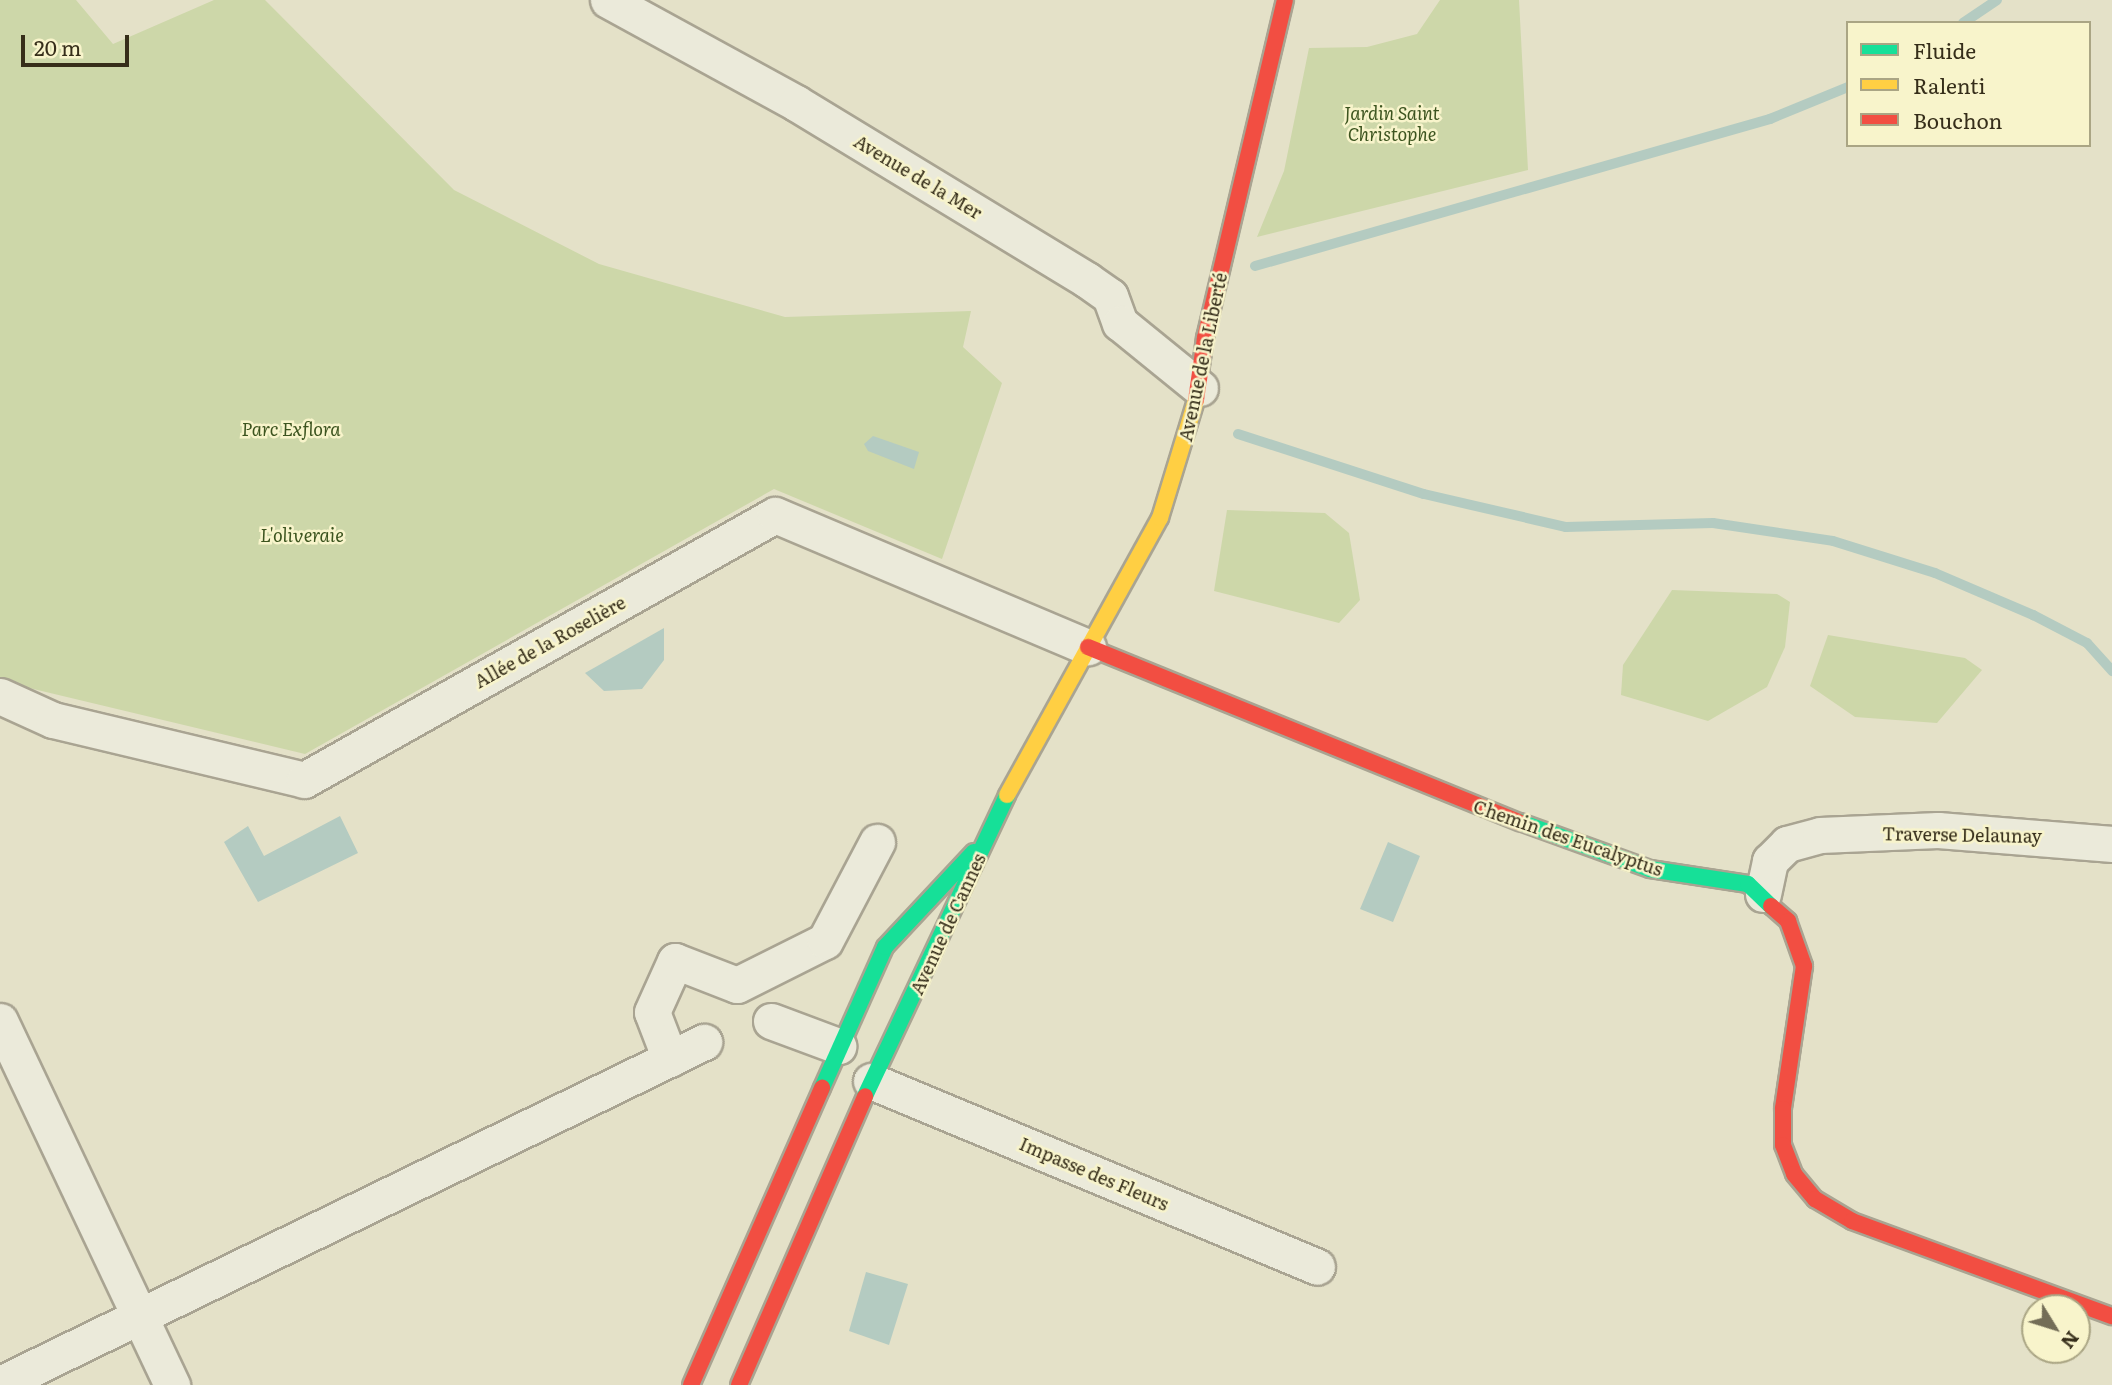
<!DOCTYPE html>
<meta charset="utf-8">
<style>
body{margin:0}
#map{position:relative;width:2112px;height:1385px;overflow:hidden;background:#e4e1c8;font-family:Literata,serif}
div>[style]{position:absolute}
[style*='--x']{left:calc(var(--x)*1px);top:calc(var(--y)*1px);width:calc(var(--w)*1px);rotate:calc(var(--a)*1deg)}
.green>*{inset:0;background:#cdd7a9}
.water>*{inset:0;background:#b4cbc1}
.stream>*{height:10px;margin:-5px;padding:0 5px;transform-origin:5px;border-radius:5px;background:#b4cbc1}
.roads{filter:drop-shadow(2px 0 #a9a492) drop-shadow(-2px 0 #a9a492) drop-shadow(0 2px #a9a492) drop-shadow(0 -2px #a9a492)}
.street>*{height:35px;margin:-17.5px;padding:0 17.5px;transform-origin:17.5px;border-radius:17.5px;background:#ebeada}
.fast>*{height:16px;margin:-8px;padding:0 8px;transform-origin:8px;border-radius:8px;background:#16e098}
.slow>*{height:16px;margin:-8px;padding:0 8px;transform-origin:8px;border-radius:8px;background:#ffcf43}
.jam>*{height:16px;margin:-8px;padding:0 8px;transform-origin:8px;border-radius:8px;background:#f24e42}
span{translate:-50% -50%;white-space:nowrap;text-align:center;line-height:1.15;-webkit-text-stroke:5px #f8f4cb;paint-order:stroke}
.park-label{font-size:18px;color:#3c541f;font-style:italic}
.street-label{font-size:18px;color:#362e1a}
.legend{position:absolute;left:1846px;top:21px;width:245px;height:126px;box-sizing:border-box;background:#f8f4cb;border:2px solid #aaa584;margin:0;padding:9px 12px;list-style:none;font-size:21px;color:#362e1a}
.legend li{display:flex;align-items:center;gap:14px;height:35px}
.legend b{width:35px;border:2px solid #aaa584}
.north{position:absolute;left:2021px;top:1294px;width:70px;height:70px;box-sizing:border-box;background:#f8f4cb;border:2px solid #aaa584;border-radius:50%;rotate:128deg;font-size:19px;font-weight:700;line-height:28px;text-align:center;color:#362e1a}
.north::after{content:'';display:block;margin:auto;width:24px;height:32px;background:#736d57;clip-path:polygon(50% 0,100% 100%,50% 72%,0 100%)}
.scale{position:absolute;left:21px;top:35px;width:108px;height:32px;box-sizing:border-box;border:4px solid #362e1a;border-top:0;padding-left:9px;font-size:21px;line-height:24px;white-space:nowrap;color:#362e1a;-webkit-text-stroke:5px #f8f4cb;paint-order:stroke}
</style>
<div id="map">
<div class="green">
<i style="clip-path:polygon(0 0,76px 0,113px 44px,214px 0,265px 0,454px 190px,599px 264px,785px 317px,971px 311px,963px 347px,1002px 383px,942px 559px,774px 489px,305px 754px,0 681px)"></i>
<i style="clip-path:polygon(1440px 0,1519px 0,1528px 170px,1257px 237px,1284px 171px,1309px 48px,1367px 47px,1417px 34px)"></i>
<i style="clip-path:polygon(1227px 510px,1325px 513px,1349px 533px,1360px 600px,1339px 623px,1214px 591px)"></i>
<i style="clip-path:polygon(1672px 590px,1777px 594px,1790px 602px,1785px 647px,1767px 687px,1708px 721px,1621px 695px,1623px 665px)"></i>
<i style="clip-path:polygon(1828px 635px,1965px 658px,1982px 670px,1937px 723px,1855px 717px,1810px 686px)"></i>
</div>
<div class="water">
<i style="clip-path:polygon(873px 436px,919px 452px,914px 469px,868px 451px,864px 444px)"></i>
<i style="clip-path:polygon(664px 628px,664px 660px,642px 689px,604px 691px,585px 673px)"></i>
<i style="clip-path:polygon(340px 816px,358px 853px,258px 902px,224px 842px,248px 826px,264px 856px)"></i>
<i style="clip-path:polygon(1388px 842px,1420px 856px,1393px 922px,1360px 909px)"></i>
<i style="clip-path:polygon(866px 1272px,908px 1284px,889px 1345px,849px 1331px)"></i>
</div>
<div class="stream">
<i style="--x:1963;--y:23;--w:41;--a:-34.1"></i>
<i style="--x:1255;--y:266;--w:536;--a:-15.93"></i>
<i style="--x:1770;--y:119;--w:84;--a:-22.3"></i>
<i style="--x:1238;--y:434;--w:195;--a:17.9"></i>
<i style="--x:1424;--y:494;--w:146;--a:13.1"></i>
<i style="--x:1566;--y:527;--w:147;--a:-1.6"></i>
<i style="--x:1713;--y:523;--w:121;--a:8.5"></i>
<i style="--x:1833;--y:541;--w:107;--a:17.4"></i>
<i style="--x:1935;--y:573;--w:107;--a:23.2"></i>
<i style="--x:2033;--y:615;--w:61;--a:27.4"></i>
<i style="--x:2087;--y:643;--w:38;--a:48"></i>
</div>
<div class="roads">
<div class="street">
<i style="--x:608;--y:0;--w:214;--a:28.7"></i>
<i style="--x:796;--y:103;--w:341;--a:31.3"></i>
<i style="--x:1087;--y:280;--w:28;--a:35"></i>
<i style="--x:1110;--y:296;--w:29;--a:70"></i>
<i style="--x:1120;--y:323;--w:103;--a:39.1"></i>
<i style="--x:0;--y:696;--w:58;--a:24.4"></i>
<i style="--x:53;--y:720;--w:258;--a:13.4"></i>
<i style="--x:304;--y:780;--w:540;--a:-29.36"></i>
<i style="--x:775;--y:515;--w:340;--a:22.9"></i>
<i style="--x:1763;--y:894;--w:34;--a:-78"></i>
<i style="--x:1770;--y:861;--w:24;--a:-45"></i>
<i style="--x:1787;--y:844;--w:34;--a:-15"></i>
<i style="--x:1820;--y:835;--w:118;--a:-2.4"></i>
<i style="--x:1938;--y:830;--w:175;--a:4.6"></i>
<i style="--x:0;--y:1021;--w:403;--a:64.7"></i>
<i style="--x:771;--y:1021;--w:72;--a:20.5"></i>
<i style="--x:670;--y:1059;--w:50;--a:-111"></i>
<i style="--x:652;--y:1012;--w:56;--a:-65.7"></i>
<i style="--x:675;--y:961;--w:66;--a:21.2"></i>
<i style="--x:737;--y:985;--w:98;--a:-26.6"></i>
<i style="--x:825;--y:941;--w:112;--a:-62.3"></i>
<i style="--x:871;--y:1081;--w:483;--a:22.6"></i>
<i style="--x:0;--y:1384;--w:783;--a:-25.91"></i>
</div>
<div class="fast">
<i style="--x:1520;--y:822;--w:138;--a:19.9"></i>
<i style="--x:1650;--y:869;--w:99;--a:8.7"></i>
<i style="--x:1748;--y:884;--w:32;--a:44"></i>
<i style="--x:822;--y:1088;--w:154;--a:-65.9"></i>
<i style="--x:885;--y:947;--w:130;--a:-46.9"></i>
<i style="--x:865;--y:1096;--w:333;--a:-64.7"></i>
</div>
<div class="slow">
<i style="--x:1007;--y:795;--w:316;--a:-61.1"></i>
<i style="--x:1160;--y:518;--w:123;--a:-73"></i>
</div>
<div class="jam">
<i style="--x:1196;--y:400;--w:63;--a:-81.7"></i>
<i style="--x:1205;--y:338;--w:347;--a:-76.7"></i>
<i style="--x:1088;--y:647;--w:466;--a:22.1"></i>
<i style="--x:1771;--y:906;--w:23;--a:41"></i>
<i style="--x:1788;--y:921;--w:48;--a:70.4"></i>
<i style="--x:1804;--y:966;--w:145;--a:98.4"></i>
<i style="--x:1783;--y:1109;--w:36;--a:90"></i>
<i style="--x:1783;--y:1145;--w:31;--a:69"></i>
<i style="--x:1794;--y:1174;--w:33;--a:50"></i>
<i style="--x:1815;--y:1199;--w:43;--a:30.7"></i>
<i style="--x:1852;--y:1221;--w:277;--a:20.1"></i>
<i style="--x:691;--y:1385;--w:325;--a:-66.2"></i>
<i style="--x:739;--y:1385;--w:315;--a:-66.4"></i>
</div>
</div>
<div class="park-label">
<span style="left:1392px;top:124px">Jardin Saint<br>Christophe</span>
<span style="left:291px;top:429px">Parc Exflora</span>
<span style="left:302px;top:535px">L'oliveraie</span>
</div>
<div class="street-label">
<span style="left:918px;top:177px;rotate:31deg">Avenue de la Mer</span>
<span style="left:1203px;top:357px;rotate:-78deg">Avenue de la Liberté</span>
<span style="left:550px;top:642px;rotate:-29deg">Allée de la Roselière</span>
<span style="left:1962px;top:835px;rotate:1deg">Traverse Delaunay</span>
<span style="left:1568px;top:838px;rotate:19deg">Chemin des Eucalyptus</span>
<span style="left:948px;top:924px;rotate:-65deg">Avenue de Cannes</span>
<span style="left:1094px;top:1174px;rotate:23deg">Impasse des Fleurs</span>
</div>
<ul class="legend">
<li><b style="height:9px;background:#16e098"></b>Fluide</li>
<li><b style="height:9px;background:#ffcf43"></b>Ralenti</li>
<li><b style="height:9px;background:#f24e42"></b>Bouchon</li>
</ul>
<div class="north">N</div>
<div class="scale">20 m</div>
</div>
